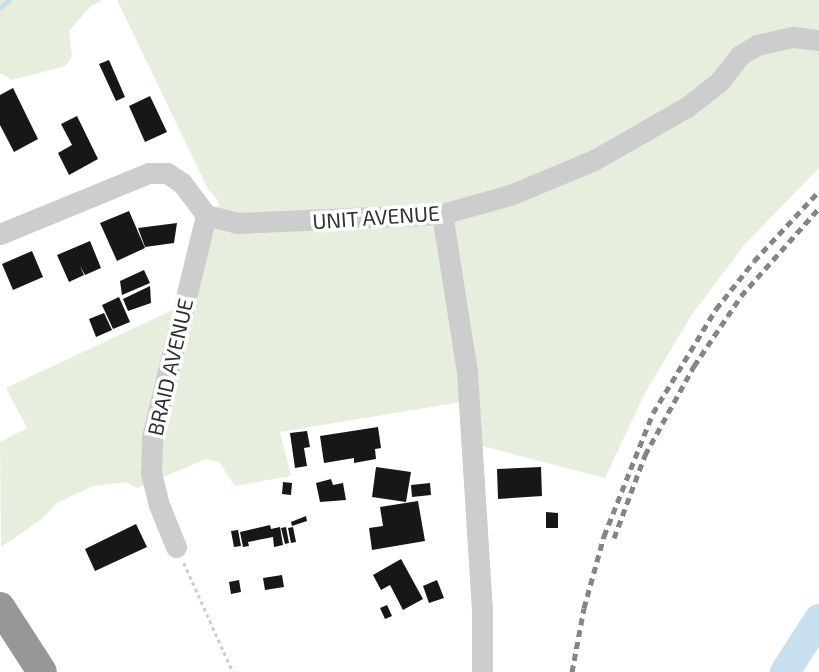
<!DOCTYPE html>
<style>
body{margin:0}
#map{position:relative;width:819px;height:672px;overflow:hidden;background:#fff;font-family:"Exo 2",sans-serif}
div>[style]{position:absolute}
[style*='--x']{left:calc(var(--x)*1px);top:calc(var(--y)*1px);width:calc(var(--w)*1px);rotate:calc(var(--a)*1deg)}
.green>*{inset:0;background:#e6eedd}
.stream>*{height:5px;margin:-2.5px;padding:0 2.5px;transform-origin:2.5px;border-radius:2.5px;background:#c8e0ee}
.river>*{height:30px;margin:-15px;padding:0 15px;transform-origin:15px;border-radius:15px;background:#c8e0ee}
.building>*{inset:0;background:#171717}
.path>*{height:2.5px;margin-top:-1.25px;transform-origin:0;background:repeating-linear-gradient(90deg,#cdcdcd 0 3.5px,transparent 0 7px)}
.minor>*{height:21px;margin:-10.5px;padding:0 10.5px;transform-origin:10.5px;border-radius:10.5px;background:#cdcdcd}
.highway>*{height:30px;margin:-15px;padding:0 15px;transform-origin:15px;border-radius:15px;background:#979797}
.rail>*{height:5px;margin-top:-2.5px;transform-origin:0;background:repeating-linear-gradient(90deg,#858585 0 7px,transparent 0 12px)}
span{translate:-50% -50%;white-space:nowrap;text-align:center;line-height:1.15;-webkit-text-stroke:7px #fff;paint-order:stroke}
.street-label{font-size:21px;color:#303030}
</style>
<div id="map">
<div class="green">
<i style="clip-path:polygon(0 0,103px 0,91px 6px,69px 31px,72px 56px,66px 66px,12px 80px,0 73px)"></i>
<i style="clip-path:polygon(117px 0,819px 0,819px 168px,745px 244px,691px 316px,645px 393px,605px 478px,478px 445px,474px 400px,280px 432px,291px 476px,235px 486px,219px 462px,206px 459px,137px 488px,125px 482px,93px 486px,57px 503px,43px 518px,1px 547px,0 442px,27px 428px,6px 388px,194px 300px,219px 202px,208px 189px)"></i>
</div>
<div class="stream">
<i style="--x:0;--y:8;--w:12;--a:-42"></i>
</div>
<div class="river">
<i style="--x:785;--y:672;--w:63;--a:-57.3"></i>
</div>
<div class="building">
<i style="clip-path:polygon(109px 60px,125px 97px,116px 101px,99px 64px)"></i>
<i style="clip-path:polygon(13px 88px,38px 139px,14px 152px,0 125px,0 95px)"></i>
<i style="clip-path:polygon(150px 96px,167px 132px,145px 142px,129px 106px)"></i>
<i style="clip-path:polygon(77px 116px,98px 159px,69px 175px,58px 153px,72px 145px,61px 124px)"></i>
<i style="clip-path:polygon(129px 211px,145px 248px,117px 261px,100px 223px)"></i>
<i style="clip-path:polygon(177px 223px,174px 243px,145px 247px,138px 228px)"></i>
<i style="clip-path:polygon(90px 241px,101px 268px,85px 275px,80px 266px,84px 275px,69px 282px,57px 255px)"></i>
<i style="clip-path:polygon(32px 251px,43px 277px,13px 290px,2px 264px)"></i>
<i style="clip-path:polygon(144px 270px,150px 283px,122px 295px,120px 281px)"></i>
<i style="clip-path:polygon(150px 286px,151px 303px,128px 311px,123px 299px)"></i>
<i style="clip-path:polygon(119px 297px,130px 322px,113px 329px,102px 305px)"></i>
<i style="clip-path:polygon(104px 313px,112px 330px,96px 337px,89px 319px)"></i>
<i style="clip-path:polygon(378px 427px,381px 448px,375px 449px,376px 459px,354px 463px,354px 458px,324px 463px,320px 436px)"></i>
<i style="clip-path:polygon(307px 431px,310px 447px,304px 448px,307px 466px,295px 468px,290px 433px)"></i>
<i style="clip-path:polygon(376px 467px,411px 472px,406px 502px,372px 497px)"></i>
<i style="clip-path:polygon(541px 467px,542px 496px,498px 499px,497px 469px)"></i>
<i style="clip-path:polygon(331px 479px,333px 485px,343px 483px,346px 500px,320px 502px,316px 483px)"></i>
<i style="clip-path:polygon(283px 482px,292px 483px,291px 495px,282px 494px)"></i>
<i style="clip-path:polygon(430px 483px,431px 495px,412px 497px,411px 485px)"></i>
<i style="clip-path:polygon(418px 501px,425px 541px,372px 550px,369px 528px,383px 526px,380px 507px)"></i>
<i style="clip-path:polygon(546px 512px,558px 513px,558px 528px,546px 528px)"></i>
<i style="clip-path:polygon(306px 516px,307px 521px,292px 526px,291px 522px)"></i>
<i style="clip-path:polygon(136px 524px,147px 547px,95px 571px,85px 549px)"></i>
<i style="clip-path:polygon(270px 525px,271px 529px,280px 527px,283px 545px,274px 547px,273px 537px,248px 542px,249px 546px,243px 547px,240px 532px)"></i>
<i style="clip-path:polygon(286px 527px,289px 543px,285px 544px,281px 528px)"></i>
<i style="clip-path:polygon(293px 527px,296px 542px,291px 543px,288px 528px)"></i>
<i style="clip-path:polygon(238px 530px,241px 546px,234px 547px,231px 531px)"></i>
<i style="clip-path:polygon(401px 559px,423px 599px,403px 610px,390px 585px,381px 590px,373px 575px)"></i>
<i style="clip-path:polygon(282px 575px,284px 587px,265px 590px,263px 578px)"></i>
<i style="clip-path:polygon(239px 580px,241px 592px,231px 594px,229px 582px)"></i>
<i style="clip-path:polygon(437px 580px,444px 598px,429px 603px,423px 586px)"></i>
<i style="clip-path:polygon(387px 605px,392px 616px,385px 619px,380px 608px)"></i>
</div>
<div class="path">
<i style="--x:184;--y:563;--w:120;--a:65.8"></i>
</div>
<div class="minor">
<i style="--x:442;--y:214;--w:160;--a:81"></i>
<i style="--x:467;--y:372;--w:239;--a:86.4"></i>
<i style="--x:482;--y:611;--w:61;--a:90"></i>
<i style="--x:0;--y:234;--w:161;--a:-22.3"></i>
<i style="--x:149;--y:173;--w:18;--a:0"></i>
<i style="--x:167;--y:173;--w:18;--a:34"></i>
<i style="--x:182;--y:183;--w:40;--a:53"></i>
<i style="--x:206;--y:215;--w:32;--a:14"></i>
<i style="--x:237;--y:223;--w:205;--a:-2.5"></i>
<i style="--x:442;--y:214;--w:71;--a:-15.6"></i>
<i style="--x:510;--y:195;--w:91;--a:-22.6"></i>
<i style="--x:594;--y:160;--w:107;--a:-29.7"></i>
<i style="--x:687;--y:107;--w:41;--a:-38"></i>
<i style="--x:719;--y:82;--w:34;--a:-52"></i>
<i style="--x:740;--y:55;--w:20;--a:-30"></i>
<i style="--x:757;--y:45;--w:37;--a:-13"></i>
<i style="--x:793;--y:37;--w:26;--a:7"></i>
<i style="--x:176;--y:547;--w:45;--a:-112"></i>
<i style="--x:159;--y:505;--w:33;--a:-104"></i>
<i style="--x:151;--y:473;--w:36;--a:-88"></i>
<i style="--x:152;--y:437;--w:228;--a:-76.3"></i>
</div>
<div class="highway">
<i style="--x:0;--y:607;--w:77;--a:57.1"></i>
</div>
<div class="rail">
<i style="--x:614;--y:538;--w:89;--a:-69.5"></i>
<i style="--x:645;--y:455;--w:102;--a:-61.2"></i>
<i style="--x:694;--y:366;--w:84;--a:-56.1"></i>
<i style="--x:741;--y:296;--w:118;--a:-48.4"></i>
<i style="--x:572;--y:672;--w:65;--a:-79.4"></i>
<i style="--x:584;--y:608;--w:75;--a:-74.5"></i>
<i style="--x:604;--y:536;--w:132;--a:-68.3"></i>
<i style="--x:653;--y:413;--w:122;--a:-58.8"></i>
<i style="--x:716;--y:309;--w:61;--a:-51.6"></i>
<i style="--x:754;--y:261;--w:96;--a:-47.1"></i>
</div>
<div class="street-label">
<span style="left:376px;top:217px;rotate:-4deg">UNIT AVENUE</span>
<span style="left:170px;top:367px;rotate:-77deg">BRAID AVENUE</span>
</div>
</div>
